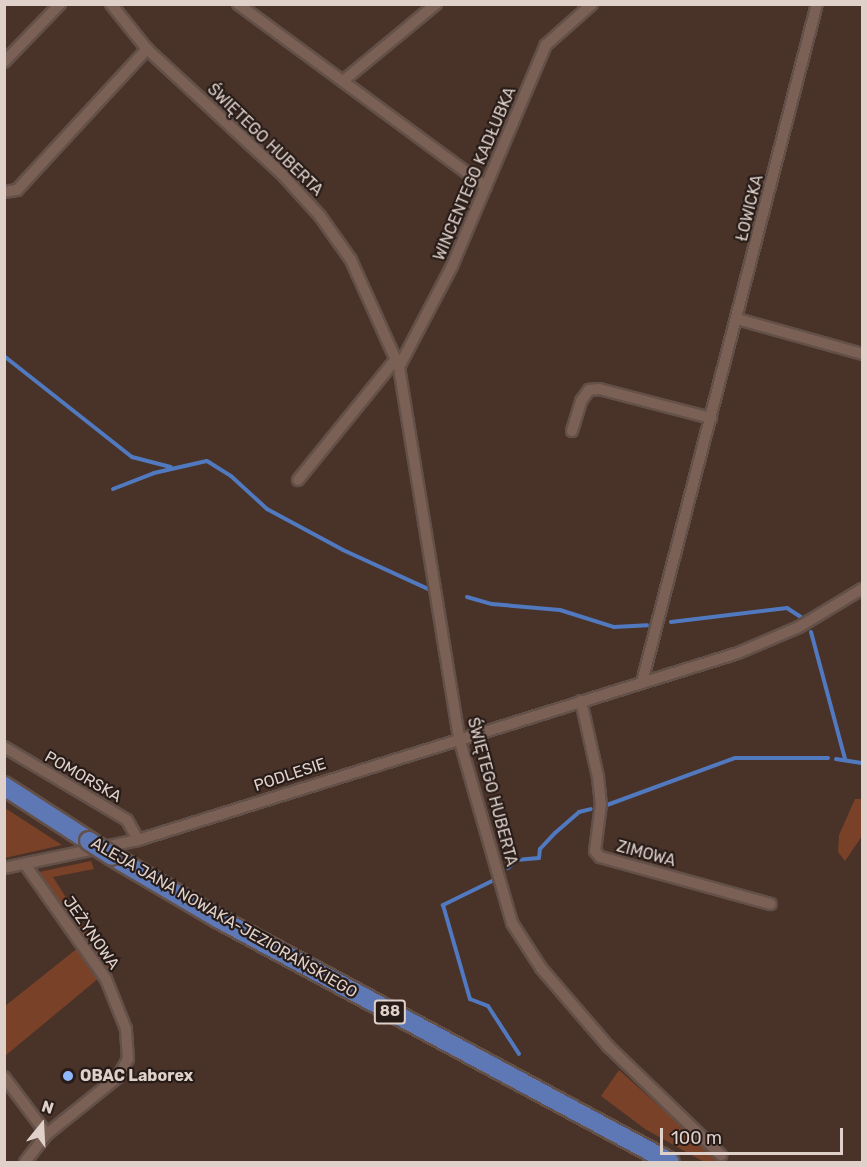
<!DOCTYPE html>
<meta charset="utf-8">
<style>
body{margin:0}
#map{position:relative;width:867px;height:1167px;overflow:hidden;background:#493228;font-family:Rubik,sans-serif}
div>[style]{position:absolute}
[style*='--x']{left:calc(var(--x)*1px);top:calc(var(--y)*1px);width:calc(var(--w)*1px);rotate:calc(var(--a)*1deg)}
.green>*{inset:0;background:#794128}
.stream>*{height:4px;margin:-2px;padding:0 2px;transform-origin:2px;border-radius:2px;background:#5179bf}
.roads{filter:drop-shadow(2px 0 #635048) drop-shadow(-2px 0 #635048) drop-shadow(0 2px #635048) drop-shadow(0 -2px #635048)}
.minor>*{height:10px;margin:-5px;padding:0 5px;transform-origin:5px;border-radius:5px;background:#7a6055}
.primary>*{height:18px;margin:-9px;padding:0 9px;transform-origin:9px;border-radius:9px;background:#5e78b6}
.bridges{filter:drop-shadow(2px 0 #635048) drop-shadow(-2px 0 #635048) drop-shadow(0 2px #635048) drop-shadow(0 -2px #635048)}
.primary-bridge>*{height:18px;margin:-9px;padding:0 9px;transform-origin:9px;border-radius:9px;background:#5e78b6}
.dots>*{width:16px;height:16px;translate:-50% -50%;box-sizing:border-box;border:3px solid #271c18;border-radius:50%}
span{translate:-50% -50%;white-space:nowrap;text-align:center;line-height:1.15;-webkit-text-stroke:4.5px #271c18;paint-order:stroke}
.shield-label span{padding:2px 4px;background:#271c18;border:2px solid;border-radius:4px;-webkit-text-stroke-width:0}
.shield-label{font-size:15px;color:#dfd0ca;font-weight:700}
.street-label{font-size:16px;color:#dfd0ca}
.poi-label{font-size:16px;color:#dfd0ca;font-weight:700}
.left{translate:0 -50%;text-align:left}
.frame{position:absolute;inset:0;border:6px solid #dfd0ca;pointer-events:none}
.north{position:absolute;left:12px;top:1095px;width:60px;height:60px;-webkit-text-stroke:4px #271c18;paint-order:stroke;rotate:18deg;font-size:16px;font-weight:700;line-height:24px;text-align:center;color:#dfd0ca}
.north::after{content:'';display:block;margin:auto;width:21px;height:27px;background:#dfd0ca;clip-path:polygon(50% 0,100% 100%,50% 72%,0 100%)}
.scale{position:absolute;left:660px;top:1128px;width:183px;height:27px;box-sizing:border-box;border:3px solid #dfd0ca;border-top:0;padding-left:8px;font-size:18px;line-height:21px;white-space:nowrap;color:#dfd0ca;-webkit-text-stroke:4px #271c18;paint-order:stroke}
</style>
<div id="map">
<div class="green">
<i style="clip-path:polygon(855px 799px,862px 799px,862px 836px,845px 861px,838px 852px,839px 835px)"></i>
<i style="clip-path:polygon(5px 808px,62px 845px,5px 858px)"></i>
<i style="clip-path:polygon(91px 861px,94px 869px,53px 877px,111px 968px,5px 1056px,5px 1006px,79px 947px,25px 875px)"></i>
<i style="clip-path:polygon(619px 1070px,721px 1162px,704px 1162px,645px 1129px,601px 1096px)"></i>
</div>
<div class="stream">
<i style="--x:4;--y:356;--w:163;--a:38.3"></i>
<i style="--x:132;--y:457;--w:40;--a:14.4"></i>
<i style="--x:113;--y:489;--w:44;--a:-21.3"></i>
<i style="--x:154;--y:473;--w:54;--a:-12.8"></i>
<i style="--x:207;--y:461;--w:28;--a:32"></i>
<i style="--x:231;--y:476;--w:49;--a:42.5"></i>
<i style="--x:267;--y:509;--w:86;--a:28.3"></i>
<i style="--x:343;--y:550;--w:94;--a:24.6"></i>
<i style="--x:467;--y:597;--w:26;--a:16"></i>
<i style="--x:492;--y:604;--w:68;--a:5"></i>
<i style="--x:560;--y:610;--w:57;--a:17.5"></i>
<i style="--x:614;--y:627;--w:33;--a:-3"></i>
<i style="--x:671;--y:622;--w:117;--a:-6.9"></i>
<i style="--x:787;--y:608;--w:17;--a:33"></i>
<i style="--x:811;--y:632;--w:131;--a:75"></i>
<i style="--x:836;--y:759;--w:26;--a:9"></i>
<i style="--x:607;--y:805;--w:136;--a:-20.2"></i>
<i style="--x:735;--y:758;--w:93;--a:0"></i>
<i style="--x:508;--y:868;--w:11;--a:-45"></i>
<i style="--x:516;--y:860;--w:23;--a:-5"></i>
<i style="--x:539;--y:858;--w:9;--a:-84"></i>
<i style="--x:540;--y:849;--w:22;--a:-47"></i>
<i style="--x:555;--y:833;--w:32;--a:-41"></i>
<i style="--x:579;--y:812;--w:12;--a:-14"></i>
<i style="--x:492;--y:881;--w:55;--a:153.9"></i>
<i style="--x:443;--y:905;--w:98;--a:74"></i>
<i style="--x:470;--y:999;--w:19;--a:21"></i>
<i style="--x:488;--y:1006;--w:57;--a:57.1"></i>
</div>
<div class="roads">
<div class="minor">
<i style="--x:111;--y:4;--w:58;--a:51.3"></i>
<i style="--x:147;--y:49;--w:183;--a:42.8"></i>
<i style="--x:281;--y:173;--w:58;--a:47.8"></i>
<i style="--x:320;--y:216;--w:54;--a:54.8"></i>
<i style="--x:351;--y:260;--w:117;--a:65.8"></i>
<i style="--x:399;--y:367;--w:376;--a:80.8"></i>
<i style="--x:459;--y:738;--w:192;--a:74"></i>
<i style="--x:512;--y:923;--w:54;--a:57.2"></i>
<i style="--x:541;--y:968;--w:104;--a:49.3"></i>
<i style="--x:609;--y:1047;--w:156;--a:44"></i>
<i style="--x:238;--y:4;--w:308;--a:36.4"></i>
<i style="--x:4;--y:62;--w:81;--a:-46"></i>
<i style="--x:343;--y:81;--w:121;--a:-39.6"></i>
<i style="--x:4;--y:192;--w:13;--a:-9"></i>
<i style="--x:17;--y:190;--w:192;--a:-47.3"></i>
<i style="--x:737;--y:319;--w:130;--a:15.6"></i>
<i style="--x:399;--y:367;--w:114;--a:-62.3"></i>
<i style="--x:452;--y:266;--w:240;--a:-67"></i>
<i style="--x:546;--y:45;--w:62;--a:-41.7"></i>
<i style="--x:572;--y:431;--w:31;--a:-73"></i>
<i style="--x:581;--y:401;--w:14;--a:-54"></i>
<i style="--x:589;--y:390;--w:10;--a:-6"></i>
<i style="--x:599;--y:389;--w:116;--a:14.5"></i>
<i style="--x:298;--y:480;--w:156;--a:-51"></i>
<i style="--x:642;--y:682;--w:700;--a:-75.53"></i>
<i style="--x:581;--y:701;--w:78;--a:77.4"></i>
<i style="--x:598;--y:777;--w:27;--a:84"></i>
<i style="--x:601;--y:804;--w:47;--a:97.3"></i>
<i style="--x:595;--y:851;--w:8;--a:50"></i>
<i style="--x:600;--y:857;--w:177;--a:15.4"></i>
<i style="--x:4;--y:747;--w:143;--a:30.7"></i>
<i style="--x:127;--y:820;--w:23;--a:61"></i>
<i style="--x:4;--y:868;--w:137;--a:-11.8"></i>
<i style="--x:138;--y:840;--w:628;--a:-17.31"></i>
<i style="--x:738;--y:653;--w:66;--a:-23.1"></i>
<i style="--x:799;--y:627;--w:74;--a:-31.1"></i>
<i style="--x:4;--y:1077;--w:71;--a:53"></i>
<i style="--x:25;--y:1162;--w:36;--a:-52"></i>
<i style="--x:47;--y:1134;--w:91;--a:-38.8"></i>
<i style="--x:118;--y:1077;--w:21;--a:-61"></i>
<i style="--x:128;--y:1059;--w:30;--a:-94"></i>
<i style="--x:126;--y:1029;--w:54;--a:-111.8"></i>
<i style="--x:106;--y:979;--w:141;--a:-125.2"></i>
</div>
<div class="primary">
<i style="--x:4;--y:786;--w:101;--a:32.9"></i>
<i style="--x:112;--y:856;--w:124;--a:30.5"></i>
<i style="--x:219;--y:919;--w:512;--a:28.32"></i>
</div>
</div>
<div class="bridges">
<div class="primary-bridge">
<i style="--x:89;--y:841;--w:27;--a:33"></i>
</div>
</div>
<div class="dots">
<i style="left:68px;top:1076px;background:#90b8fd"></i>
</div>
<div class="shield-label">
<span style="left:390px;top:1012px">88</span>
</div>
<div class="street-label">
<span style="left:265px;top:140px;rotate:44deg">ŚWIĘTEGO HUBERTA</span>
<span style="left:475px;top:174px;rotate:-67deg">WINCENTEGO KADŁUBKA</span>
<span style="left:750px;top:208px;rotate:-76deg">ŁOWICKA</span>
<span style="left:290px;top:775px;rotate:-18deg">PODLESIE</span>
<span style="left:83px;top:777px;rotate:30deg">POMORSKA</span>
<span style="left:492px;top:792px;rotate:75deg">ŚWIĘTEGO HUBERTA</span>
<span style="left:646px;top:854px;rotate:15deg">ZIMOWA</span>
<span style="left:224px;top:918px;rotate:30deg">ALEJA JANA NOWAKA-JEZIORAŃSKIEGO</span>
<span style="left:91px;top:933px;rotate:55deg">JEŻYNOWA</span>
</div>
<div class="poi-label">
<span class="left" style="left:80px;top:1076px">OBAC Laborex</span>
</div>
<div class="frame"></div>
<div class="north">N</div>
<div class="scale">100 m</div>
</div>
